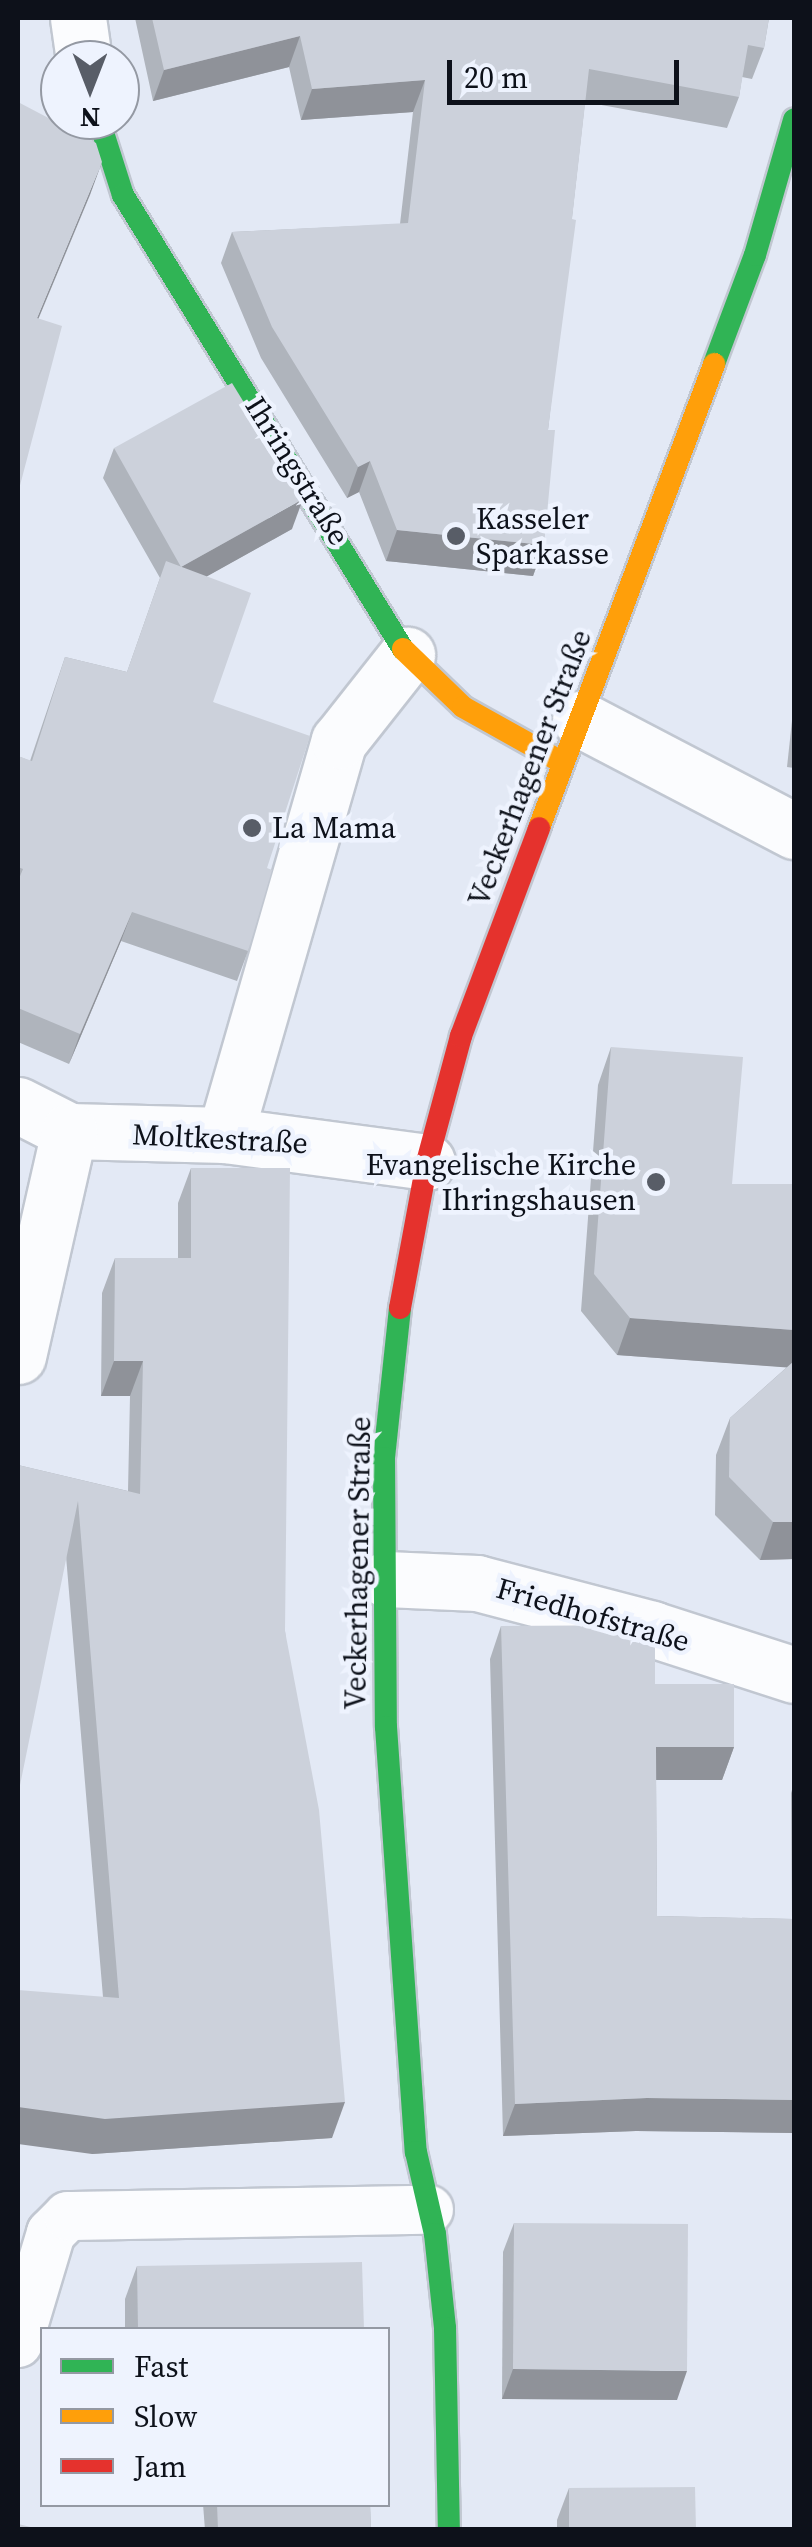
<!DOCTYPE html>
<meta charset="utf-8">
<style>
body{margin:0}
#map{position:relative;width:812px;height:2547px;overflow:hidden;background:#e3e9f5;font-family:"Source Serif 4",serif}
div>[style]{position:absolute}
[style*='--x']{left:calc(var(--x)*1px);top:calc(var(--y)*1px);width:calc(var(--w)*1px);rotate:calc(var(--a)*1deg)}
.roads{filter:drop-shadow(2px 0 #c1c7d1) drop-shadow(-2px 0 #c1c7d1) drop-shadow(0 2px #c1c7d1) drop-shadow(0 -2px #c1c7d1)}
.lane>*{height:48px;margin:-24px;padding:0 24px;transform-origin:24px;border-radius:24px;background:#fbfcfe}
.street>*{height:55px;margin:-27.5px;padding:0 27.5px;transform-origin:27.5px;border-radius:27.5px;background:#fbfcfe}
.fast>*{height:22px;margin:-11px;padding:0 11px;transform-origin:11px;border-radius:11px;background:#30b455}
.slow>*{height:22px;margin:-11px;padding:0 11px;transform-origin:11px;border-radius:11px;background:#ff9f0a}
.jam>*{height:22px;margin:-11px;padding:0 11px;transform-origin:11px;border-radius:11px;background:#e5322d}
.wall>*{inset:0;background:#afb4bc}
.shaded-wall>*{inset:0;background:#8f9299}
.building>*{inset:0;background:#ccd1db}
.dots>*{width:28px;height:28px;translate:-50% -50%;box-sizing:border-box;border:5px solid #eef3fe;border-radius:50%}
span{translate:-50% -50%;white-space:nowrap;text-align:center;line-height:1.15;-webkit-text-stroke:9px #eef3fe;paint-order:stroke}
.street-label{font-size:30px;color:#0d111a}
.poi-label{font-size:30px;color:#0d111a}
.left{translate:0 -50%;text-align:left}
.right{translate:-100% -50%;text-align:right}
.frame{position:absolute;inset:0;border:20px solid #0d111a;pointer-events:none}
.legend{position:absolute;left:40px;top:2327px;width:350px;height:180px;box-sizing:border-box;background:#eef3fe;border:2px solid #9499a3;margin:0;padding:12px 18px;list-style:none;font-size:30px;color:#0d111a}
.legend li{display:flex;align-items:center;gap:20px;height:50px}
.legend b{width:50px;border:2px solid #9499a3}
.north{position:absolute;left:40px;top:40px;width:100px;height:100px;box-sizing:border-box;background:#eef3fe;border:2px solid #9499a3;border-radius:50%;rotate:180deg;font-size:28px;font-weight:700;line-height:40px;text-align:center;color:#0d111a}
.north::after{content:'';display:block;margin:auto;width:35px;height:45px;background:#585d67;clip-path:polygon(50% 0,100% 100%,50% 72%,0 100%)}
.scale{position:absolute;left:447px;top:60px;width:232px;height:45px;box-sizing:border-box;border:5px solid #0d111a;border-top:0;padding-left:12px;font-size:30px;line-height:35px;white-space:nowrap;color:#0d111a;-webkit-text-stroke:8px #eef3fe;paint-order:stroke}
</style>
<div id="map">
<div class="roads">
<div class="lane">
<i style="--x:18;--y:2343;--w:115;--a:-73.3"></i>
<i style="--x:51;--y:2233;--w:24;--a:-45"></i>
<i style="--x:68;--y:2216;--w:361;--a:-1"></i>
</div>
<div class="street">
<i style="--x:78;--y:18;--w:42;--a:81.9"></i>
<i style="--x:580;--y:719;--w:242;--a:27.6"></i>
<i style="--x:18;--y:1105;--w:57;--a:27"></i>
<i style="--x:69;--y:1131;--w:156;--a:1.5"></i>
<i style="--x:225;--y:1135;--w:204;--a:7.6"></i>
<i style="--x:225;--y:1135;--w:410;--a:-73.9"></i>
<i style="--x:339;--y:741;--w:110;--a:-51.7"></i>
<i style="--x:18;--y:1356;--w:231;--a:-77.2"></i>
<i style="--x:386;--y:1579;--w:91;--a:2.5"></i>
<i style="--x:477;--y:1583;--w:181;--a:14.7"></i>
<i style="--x:652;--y:1629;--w:149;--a:17.9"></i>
</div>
<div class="fast">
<i style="--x:99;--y:120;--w:79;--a:72.3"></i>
<i style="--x:123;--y:195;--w:533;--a:58.34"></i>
<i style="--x:714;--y:364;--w:116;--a:-69.4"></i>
<i style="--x:755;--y:255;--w:141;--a:-73.9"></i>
<i style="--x:400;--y:1308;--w:151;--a:96.1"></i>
<i style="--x:384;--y:1458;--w:269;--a:89.6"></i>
<i style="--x:386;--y:1727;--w:426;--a:86"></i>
<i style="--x:416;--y:2152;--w:84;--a:77"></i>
<i style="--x:435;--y:2234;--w:95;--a:83.9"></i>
<i style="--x:445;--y:2328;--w:202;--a:88.9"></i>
</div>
<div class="slow">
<i style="--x:403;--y:649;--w:83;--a:44"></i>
<i style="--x:463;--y:707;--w:115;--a:29.2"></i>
<i style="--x:539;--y:828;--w:496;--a:-69.3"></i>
</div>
<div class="jam">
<i style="--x:400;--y:1308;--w:148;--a:-79.5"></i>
<i style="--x:427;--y:1162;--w:131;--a:-74.9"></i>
<i style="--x:461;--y:1036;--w:222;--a:-69.4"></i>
</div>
</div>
<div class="wall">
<i style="clip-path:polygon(135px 18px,769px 18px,764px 48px,752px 79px,742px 77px,739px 97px,727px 128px,585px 102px,548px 430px,544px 545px,533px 576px,386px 561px,359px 492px,347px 498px,261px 358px,221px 263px,232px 232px,400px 224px,413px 112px,301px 120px,289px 67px,153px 101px)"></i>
<i style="clip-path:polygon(114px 448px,292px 529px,207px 576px,213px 702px,267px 868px,248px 951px,237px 981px,121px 941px,69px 1064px,18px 1042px,18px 756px,30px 761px,65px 657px,127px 672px,160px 578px,103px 478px)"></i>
<i style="clip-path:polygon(794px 702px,794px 768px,787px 767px)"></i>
<i style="clip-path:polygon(611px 1047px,732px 1184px,794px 1184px,794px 1559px,760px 1560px,715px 1515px,716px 1455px,730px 1418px,787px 1367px,617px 1355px,581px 1311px,598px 1085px)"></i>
<i style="clip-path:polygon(191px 1168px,285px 1631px,332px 2138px,92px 2154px,103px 1997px,66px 1556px,18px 1465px,128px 1491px,130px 1396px,101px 1396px,102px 1293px,115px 1258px,178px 1258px,178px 1203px)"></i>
<i style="clip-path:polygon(501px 1626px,655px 1684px,734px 1747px,722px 1780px,656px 1780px,657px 1916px,792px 1919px,791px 1793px,794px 1783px,794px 2133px,636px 2131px,503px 2136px,490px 1659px)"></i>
<i style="clip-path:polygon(514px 2223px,677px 2400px,502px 2399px,503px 2252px)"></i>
<i style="clip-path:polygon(137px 2266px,364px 2330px,125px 2330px,125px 2299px)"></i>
<i style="clip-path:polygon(569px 2488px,696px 2530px,557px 2530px,557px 2520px)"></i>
<i style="clip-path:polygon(203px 2504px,370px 2504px,371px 2530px,205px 2530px)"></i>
</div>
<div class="shaded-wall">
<i style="clip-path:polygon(300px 36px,289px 67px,153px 101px,164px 70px)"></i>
<i style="clip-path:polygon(425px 80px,413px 112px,301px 120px,312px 89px)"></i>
<i style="clip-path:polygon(102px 162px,90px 195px,25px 351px,37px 318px)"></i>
<i style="clip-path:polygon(370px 461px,359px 492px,347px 498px,358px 467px)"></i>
<i style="clip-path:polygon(303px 499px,292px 529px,170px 597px,181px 567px)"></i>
<i style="clip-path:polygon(397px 530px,544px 545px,533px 576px,386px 561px)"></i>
<i style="clip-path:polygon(132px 912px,121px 941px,69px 1064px,80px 1034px)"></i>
<i style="clip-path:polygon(630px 1318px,794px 1330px,794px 1368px,617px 1355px)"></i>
<i style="clip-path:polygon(114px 1361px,143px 1361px,130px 1396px,101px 1396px)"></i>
<i style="clip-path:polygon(773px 1522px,794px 1522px,794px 1559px,760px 1560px)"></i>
<i style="clip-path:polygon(656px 1747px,734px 1747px,722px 1780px,644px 1780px)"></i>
<i style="clip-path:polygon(647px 2098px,794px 2100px,794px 2133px,636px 2131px,503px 2136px,515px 2104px)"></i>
<i style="clip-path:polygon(345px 2102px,332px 2138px,92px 2154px,18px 2144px,18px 2107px)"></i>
<i style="clip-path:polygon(513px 2369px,687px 2371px,677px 2400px,502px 2399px)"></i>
</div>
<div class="building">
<i style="clip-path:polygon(152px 18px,769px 18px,764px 48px,748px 45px,739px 97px,589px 69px,572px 219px,576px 220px,548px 430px,555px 430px,544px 545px,397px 530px,370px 461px,358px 467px,272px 327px,232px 232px,408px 223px,425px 80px,312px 89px,300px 36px,164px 70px)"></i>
<i style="clip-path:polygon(18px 102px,96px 143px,102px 162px,37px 318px,62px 326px,18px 493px)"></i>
<i style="clip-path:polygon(232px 383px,303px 499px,181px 567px,114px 448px)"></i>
<i style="clip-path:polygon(166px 561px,251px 593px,213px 702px,310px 736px,267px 868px,272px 870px,248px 951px,132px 912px,80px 1034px,18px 1008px,18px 881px,23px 869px,18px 867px,18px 756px,32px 761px,65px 657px,127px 672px)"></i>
<i style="clip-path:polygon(611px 1047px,743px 1057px,732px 1184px,794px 1184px,794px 1330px,630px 1318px,594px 1274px)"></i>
<i style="clip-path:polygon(191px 1168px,290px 1168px,285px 1631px,319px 1810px,345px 2102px,105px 2119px,18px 2107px,18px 1990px,119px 1998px,78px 1501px,18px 1795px,18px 1465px,140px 1494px,143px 1361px,114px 1361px,115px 1258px,191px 1258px)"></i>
<i style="clip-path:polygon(794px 1361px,794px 1522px,773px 1522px,729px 1477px,730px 1418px)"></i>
<i style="clip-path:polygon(649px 1625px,655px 1626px,655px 1684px,734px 1684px,734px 1747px,656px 1747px,657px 1916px,794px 1919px,794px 2100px,647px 2098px,515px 2104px,501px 1626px)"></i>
<i style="clip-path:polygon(514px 2223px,688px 2224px,687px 2371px,513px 2369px)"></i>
<i style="clip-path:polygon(362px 2262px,364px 2330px,138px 2330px,137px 2266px)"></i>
<i style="clip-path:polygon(695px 2487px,696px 2530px,569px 2530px,569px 2488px)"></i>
<i style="clip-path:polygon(217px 2504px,370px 2504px,371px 2530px,218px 2530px)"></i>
<i style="clip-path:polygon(18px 2524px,39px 2529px,39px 2530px,18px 2530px)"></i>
</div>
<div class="dots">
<i style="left:456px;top:536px;background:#585d67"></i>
<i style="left:252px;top:828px;background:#585d67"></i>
<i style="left:656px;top:1182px;background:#585d67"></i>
</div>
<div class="street-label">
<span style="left:297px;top:471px;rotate:58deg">Ihringstraße</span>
<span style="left:530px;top:768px;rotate:-69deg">Veckerhagener Straße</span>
<span style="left:220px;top:1139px;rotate:3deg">Moltkestraße</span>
<span style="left:358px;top:1563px;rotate:-89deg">Veckerhagener Straße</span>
<span style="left:593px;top:1615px;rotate:16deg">Friedhofstraße</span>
</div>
<div class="poi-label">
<span class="left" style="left:476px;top:536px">Kasseler<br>Sparkasse</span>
<span class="left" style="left:272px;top:828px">La Mama</span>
<span class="right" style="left:636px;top:1182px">Evangelische Kirche<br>Ihringshausen</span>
</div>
<div class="frame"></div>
<ul class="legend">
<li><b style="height:12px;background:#30b455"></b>Fast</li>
<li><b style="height:12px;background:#ff9f0a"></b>Slow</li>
<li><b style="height:12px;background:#e5322d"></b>Jam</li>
</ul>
<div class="north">N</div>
<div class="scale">20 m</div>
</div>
